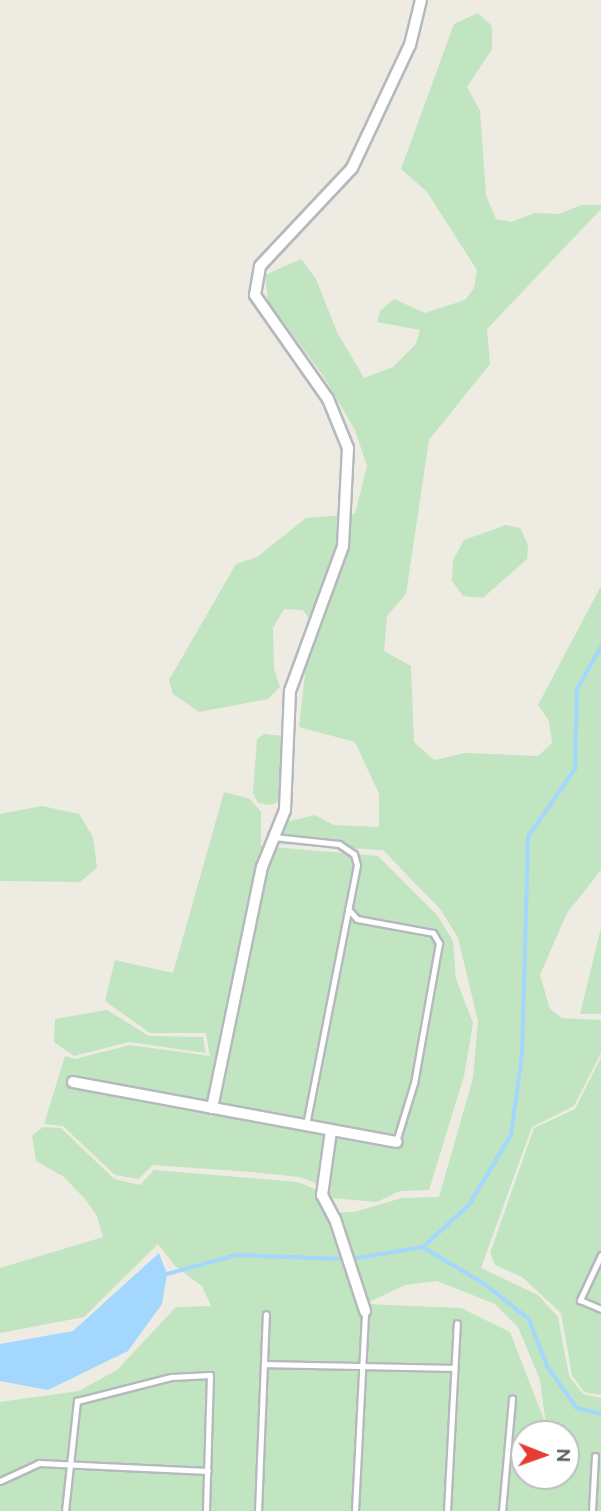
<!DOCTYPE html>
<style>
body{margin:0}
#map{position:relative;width:601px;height:1511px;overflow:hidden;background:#eeebe3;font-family:Ubuntu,sans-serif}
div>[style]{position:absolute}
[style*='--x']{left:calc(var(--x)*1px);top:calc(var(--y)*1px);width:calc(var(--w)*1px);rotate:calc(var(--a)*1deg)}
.green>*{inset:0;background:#c0e5c0}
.water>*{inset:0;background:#a3d7fd}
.stream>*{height:3.5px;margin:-1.75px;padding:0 1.75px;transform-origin:1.75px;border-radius:1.75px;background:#a3d7fd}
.roads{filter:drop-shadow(2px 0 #b5b9bd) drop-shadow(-2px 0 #b5b9bd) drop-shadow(0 2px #b5b9bd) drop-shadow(0 -2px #b5b9bd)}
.lane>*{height:5px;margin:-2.5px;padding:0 2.5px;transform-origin:2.5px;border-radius:2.5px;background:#fff}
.street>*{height:10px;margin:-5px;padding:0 5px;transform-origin:5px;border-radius:5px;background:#fff}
span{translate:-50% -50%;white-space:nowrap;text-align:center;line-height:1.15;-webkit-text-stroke:5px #fff;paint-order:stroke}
.north{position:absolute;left:510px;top:1420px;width:70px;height:70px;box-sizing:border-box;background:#fff;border:2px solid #bdbfc1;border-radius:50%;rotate:91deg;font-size:19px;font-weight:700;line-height:28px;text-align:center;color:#5b5f63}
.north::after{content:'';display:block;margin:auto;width:24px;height:32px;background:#e63c31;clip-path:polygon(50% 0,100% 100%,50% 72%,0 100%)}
</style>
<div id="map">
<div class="green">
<i style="clip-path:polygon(evenodd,478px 13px,492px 26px,492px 49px,467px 87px,480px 111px,486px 195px,496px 219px,511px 222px,535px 213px,559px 214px,581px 205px,601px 205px,601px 209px,487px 329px,490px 364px,429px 440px,406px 594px,387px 616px,384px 651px,411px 666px,414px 742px,434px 760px,465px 753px,538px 756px,552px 743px,549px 721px,538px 705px,601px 586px,601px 870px,567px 913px,540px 975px,550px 1009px,562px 1018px,601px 1020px,601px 1053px,574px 1106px,532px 1127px,481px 1268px,538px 1295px,558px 1317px,569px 1376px,583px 1394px,601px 1398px,601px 1511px,0 1511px,0 1402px,79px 1391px,117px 1370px,176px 1307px,211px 1306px,202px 1286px,176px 1267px,158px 1244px,84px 1317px,0 1333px,0 1268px,103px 1237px,97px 1216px,85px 1199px,64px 1177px,36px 1161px,32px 1136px,43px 1127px,61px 1128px,114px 1179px,140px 1185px,154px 1170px,298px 1182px,324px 1193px,330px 1213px,354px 1212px,402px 1198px,439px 1197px,473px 1078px,478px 1021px,458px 938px,441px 910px,383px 850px,273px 844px,266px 832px,277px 824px,315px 815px,334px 825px,379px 827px,379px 794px,355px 742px,299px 727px,311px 622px,303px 610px,284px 609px,273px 628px,274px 669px,280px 687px,268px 699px,199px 712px,173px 694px,169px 680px,236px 564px,257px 557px,306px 518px,355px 514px,367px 466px,355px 430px,324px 377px,268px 301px,265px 275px,301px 259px,316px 279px,337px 332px,364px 378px,393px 367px,416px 344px,420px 330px,377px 322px,380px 311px,394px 299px,425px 313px,465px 300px,474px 288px,477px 270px,427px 192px,401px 169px,454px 24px,478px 13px,437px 1281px,495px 1304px,518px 1327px,540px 1380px,546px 1425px,510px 1332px,461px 1308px,365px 1304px,405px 1285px,437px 1281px,478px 13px,524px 1434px,566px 1434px,566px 1476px,524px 1476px,524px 1434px)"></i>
<i style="clip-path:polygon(506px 525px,520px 528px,528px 545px,527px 559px,483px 598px,463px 596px,452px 581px,453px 560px,464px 540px)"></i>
<i style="clip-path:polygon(264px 734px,284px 736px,283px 800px,270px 805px,258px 803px,253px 793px,257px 739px)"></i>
<i style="clip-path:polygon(224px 792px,250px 799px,261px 812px,261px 846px,378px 856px,437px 915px,453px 941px,456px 979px,473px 1023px,464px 1076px,429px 1190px,400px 1191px,377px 1202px,331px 1198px,325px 1187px,300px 1177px,251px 1172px,153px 1165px,138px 1179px,115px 1175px,63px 1126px,44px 1124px,65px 1056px,75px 1059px,130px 1045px,210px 1056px,206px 1033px,150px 1033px,105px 1001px,115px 960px,173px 973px)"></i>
<i style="clip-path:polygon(42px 806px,79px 814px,93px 837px,97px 868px,80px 882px,0 881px,0 814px)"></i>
<i style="clip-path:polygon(601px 928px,601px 1014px,580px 1014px)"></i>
<i style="clip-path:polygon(107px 1010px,149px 1036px,203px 1037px,206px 1053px,129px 1042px,74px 1056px,54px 1042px,55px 1019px)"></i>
<i style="clip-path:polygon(601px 1057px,601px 1395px,584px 1392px,572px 1375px,561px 1313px,522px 1277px,495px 1265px,490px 1253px,534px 1128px,575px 1109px)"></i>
</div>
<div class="water">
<i style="clip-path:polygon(159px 1253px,167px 1274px,162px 1304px,128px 1351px,48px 1390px,0 1381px,0 1344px,73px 1331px)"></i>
</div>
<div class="stream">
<i style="--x:423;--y:1247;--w:72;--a:30.8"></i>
<i style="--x:485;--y:1284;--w:56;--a:38.5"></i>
<i style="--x:529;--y:1319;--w:52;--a:68.4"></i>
<i style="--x:548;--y:1367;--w:50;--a:54.7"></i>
<i style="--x:577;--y:1408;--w:25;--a:14"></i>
<i style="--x:352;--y:1259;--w:72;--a:-9.6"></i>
<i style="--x:423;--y:1247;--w:62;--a:-42.4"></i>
<i style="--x:469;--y:1205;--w:82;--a:-59"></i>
<i style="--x:511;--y:1135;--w:81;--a:-82.2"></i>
<i style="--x:522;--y:1055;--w:218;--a:-88.4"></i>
<i style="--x:528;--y:837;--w:83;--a:-55.3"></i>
<i style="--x:575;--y:769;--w:80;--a:-88.6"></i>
<i style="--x:577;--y:689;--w:48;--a:-60.3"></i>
<i style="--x:167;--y:1274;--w:73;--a:-15.2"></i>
<i style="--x:237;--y:1255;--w:107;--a:2.1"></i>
</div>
<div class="roads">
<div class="lane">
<i style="--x:274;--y:837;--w:65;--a:6.1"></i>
<i style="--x:339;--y:844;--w:18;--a:34"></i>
<i style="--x:354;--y:854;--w:11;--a:75"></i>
<i style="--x:357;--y:865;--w:266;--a:101.1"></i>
<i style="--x:348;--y:909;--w:13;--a:48"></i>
<i style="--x:357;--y:919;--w:77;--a:10.4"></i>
<i style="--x:433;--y:933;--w:12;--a:59"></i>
<i style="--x:439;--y:943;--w:142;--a:100.1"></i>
<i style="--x:414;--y:1083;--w:62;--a:107"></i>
<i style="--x:601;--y:1255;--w:50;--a:115"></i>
<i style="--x:580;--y:1300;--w:23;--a:23"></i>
<i style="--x:264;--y:1364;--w:190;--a:1.2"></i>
<i style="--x:0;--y:1481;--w:43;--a:-24.8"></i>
<i style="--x:39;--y:1463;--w:169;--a:2.7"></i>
<i style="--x:65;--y:1511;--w:111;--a:-83.8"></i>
<i style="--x:77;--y:1401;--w:97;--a:-14.3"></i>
<i style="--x:171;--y:1377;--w:39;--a:-3"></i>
<i style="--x:210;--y:1375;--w:136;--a:91.7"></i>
<i style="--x:258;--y:1511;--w:197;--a:-87.7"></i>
<i style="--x:355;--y:1511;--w:200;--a:-87.1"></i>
<i style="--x:447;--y:1511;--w:188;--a:-87"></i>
<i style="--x:502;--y:1511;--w:113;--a:-84.9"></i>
<i style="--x:592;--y:1511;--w:55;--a:-86.9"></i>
</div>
<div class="street">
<i style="--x:73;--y:1082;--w:329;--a:10.5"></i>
<i style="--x:212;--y:1108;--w:246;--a:-78.3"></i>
<i style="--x:262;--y:867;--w:61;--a:-68"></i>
<i style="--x:285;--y:810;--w:119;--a:-87.6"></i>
<i style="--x:290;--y:691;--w:154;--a:-69.9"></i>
<i style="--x:343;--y:546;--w:98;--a:-87.1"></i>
<i style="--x:348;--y:448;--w:53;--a:-112.2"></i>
<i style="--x:328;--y:399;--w:127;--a:-125.1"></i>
<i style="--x:255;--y:295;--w:29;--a:-80"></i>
<i style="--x:260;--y:266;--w:134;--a:-46.8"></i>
<i style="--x:352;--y:168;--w:136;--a:-64.8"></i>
<i style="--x:410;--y:45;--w:46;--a:-76.3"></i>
<i style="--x:331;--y:1131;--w:65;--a:98"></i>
<i style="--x:322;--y:1195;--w:27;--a:62"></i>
<i style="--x:335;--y:1219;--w:97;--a:71.9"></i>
</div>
</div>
<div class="north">N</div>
</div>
